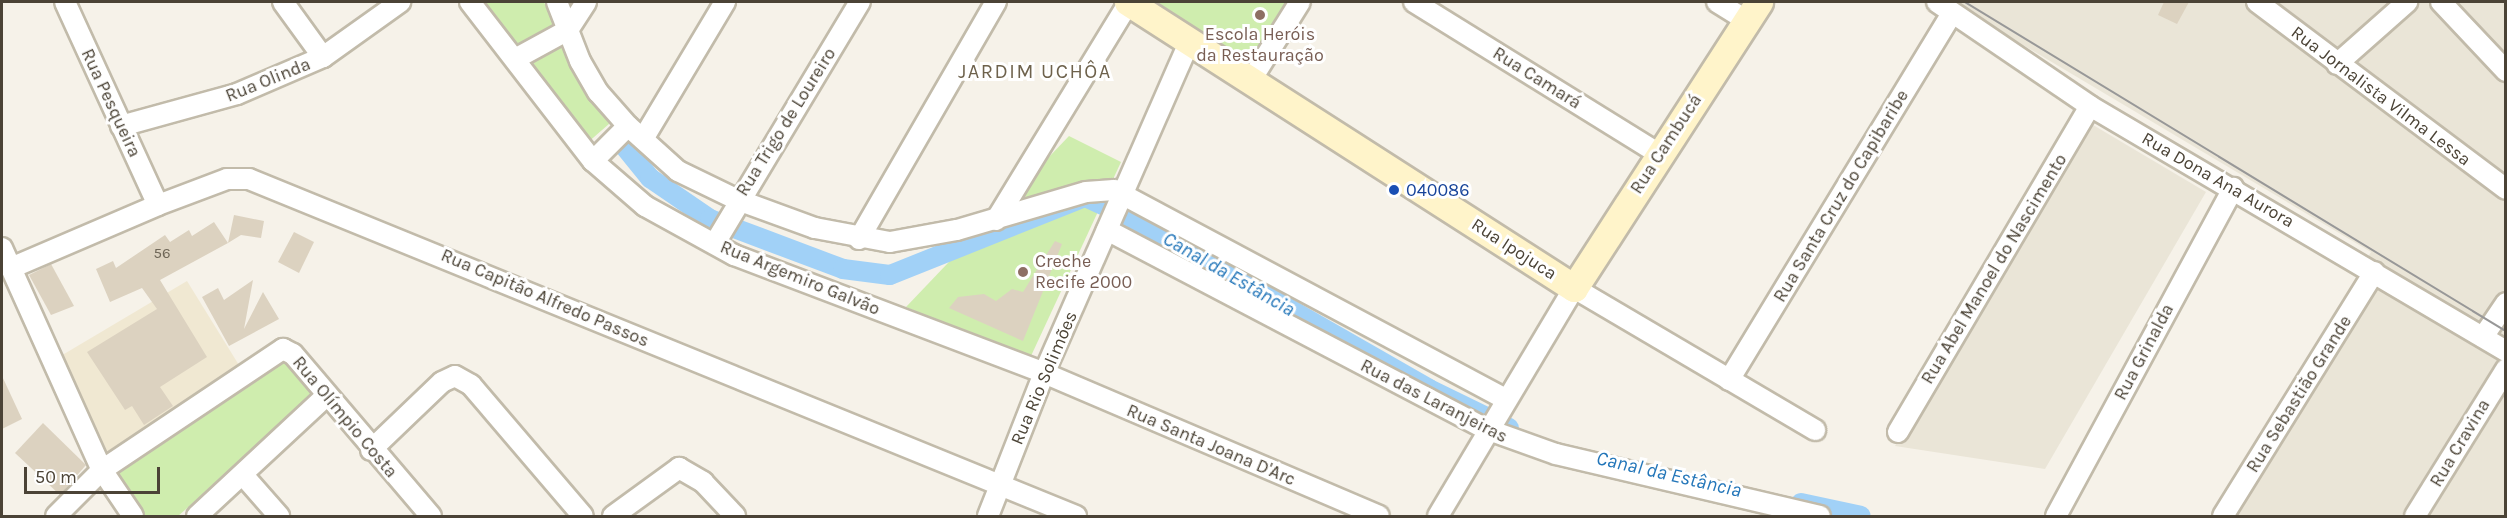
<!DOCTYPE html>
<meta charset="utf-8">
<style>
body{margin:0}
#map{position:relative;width:2507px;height:518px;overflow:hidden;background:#f6f2e9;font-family:Karla,sans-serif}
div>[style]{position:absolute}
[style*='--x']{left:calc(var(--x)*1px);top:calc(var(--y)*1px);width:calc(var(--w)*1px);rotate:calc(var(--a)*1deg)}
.residential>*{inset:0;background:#eae5d7}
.education>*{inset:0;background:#f0e8d2}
.green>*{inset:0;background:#cfedae}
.canal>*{height:20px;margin:-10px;padding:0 10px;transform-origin:10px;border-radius:10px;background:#a1d1f7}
.building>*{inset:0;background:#dcd2c0}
.roads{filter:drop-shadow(2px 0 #c2bbaa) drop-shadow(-2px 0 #c2bbaa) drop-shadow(0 2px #c2bbaa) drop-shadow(0 -2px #c2bbaa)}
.street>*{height:20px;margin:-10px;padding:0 10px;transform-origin:10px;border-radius:10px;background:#fff}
.secondary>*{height:27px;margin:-13.5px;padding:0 13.5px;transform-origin:13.5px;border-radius:13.5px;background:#fff4ca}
.tram>*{height:1.5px;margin:-0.75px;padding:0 0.75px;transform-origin:0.75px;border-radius:0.75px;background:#989898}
.dots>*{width:16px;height:16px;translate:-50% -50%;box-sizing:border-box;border:3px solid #fff;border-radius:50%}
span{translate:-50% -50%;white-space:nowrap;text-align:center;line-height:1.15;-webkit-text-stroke:6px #fff;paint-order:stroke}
.number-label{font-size:15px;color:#6f6758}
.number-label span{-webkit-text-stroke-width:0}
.education-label{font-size:18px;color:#785e54}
.left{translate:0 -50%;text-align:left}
.street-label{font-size:18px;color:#4b4336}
.transit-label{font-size:18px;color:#164399}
.neighbourhood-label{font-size:20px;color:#6e624c;letter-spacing:1.5px}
.water-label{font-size:20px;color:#2376b9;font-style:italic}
.frame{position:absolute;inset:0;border:3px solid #4b4336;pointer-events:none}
.scale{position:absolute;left:24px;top:467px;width:136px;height:27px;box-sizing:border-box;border:3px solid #4b4336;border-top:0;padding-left:8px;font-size:18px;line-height:21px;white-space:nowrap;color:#4b4336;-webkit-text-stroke:4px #fff;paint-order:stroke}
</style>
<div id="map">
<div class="residential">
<i style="clip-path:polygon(1951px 2px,2505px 2px,2505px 516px,2217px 516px,2371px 252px)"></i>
<i style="clip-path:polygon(2088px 122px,2206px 192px,2045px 469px,1895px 446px)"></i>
</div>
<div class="education">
<i style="clip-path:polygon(187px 281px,242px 370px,108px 456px,59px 357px)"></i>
</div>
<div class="green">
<i style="clip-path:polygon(463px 2px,544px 2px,552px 20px,625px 110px,578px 151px)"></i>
<i style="clip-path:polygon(1136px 2px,1295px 2px,1250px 68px)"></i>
<i style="clip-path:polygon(1069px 136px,1121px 162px,1031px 356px,1025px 358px,906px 307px)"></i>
<i style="clip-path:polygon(283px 353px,315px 386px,316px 397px,178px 516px,141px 516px,114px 476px,118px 469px,229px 397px)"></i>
</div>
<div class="canal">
<i style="--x:620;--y:141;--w:48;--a:51"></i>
<i style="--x:650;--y:178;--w:73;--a:34.3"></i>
<i style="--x:710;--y:219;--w:142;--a:20.6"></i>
<i style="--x:843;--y:269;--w:47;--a:7.3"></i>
<i style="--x:890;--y:275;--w:210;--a:-21.8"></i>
<i style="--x:1085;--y:197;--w:48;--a:24.4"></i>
<i style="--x:1129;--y:217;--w:346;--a:29.8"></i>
<i style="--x:1429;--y:389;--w:89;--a:26"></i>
<i style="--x:1801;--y:503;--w:61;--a:12.2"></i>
</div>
<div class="building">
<i style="clip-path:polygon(2164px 2px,2189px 2px,2177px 24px,2158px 15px)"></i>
<i style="clip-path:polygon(234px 215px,264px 221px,261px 238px,241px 235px,228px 243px)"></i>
<i style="clip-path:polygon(214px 222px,228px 243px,160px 280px,207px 357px,160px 387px,173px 406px,144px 425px,132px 406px,125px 410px,87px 352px,157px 309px,142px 288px,110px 302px,96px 269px,113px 261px,116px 268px,165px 235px,170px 242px,189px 230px,192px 236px)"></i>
<i style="clip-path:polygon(294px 232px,314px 242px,299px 273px,278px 262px)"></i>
<i style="clip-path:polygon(1055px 241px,1062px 244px,1023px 341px,949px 308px,958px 297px,984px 294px,996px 301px,1012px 289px,1023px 292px)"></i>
<i style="clip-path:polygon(51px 264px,74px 306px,51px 315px,29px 275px)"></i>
<i style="clip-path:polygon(253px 280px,244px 329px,263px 292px,279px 319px,229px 346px,202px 297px,218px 288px,224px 300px)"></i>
<i style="clip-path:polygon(2px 376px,22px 419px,2px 429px)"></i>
<i style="clip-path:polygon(43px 423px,86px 465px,60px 495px,15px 453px)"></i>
</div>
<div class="roads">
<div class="street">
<i style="--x:65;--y:2;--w:223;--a:65.4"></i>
<i style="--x:283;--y:2;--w:68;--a:54"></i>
<i style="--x:470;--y:2;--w:201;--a:52.3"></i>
<i style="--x:593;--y:161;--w:69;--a:40.9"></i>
<i style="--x:645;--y:206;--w:102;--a:28.8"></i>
<i style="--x:734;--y:255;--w:332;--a:20.8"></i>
<i style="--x:1044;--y:373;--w:364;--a:23.1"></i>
<i style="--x:557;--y:2;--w:63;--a:68.7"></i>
<i style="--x:580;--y:61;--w:36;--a:60"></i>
<i style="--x:598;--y:92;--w:45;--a:48.6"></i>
<i style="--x:628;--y:126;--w:67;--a:42"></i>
<i style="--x:678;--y:171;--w:67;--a:25.8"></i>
<i style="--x:738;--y:200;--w:82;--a:20"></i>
<i style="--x:815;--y:228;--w:76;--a:10.6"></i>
<i style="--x:890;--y:242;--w:68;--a:-10.2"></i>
<i style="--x:957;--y:230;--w:134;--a:-16.4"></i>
<i style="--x:1086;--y:192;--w:28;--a:-4"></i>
<i style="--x:1114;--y:190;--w:443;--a:28.1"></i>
<i style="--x:1414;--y:2;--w:288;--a:31.8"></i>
<i style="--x:1717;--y:2;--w:36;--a:32"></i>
<i style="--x:1937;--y:2;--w:185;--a:34.2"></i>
<i style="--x:2090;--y:106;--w:483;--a:30.5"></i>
<i style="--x:2257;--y:2;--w:311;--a:36.9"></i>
<i style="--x:2441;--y:2;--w:95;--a:46.7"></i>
<i style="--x:515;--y:59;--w:60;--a:-28.7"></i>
<i style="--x:568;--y:30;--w:33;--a:-57"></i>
<i style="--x:2337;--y:64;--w:94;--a:-41.5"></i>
<i style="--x:1251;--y:80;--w:92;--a:-57.9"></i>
<i style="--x:121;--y:126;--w:120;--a:-15.4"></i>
<i style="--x:237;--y:94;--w:94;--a:-23.3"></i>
<i style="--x:323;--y:57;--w:95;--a:-35.5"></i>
<i style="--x:643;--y:139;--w:160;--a:-59.1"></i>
<i style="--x:593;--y:161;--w:49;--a:-45"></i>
<i style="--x:996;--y:220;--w:255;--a:-58.6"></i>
<i style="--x:1107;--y:230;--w:428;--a:27.7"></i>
<i style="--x:1486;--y:429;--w:74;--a:19.7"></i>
<i style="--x:1556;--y:454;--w:271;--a:13.2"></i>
<i style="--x:859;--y:239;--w:274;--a:-60"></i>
<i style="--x:715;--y:243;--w:281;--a:-59"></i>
<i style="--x:2;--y:248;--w:243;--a:65.8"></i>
<i style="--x:102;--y:470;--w:55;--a:56"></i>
<i style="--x:11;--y:268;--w:160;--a:-23.2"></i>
<i style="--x:158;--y:205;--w:74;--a:-20.6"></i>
<i style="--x:227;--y:179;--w:22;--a:0"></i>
<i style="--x:249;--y:179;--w:893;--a:22.17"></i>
<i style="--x:2483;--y:337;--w:41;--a:-55.9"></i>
<i style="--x:1729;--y:380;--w:429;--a:-58.7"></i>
<i style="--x:1898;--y:432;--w:378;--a:-59.5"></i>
<i style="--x:371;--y:450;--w:98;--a:-43.8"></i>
<i style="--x:442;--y:382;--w:14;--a:-25"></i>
<i style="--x:455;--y:376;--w:18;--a:29"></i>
<i style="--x:471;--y:385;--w:172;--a:49.5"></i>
<i style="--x:243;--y:475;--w:55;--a:48.7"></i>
<i style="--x:56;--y:516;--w:65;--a:-45"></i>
<i style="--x:102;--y:470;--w:218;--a:-33.8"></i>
<i style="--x:283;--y:349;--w:11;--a:27"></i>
<i style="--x:293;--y:354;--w:213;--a:49.6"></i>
<i style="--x:197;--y:516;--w:175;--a:-42.9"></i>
<i style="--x:613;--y:516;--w:82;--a:-36"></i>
<i style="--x:679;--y:468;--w:28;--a:30"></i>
<i style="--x:703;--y:482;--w:47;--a:46.7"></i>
<i style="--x:988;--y:516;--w:154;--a:-68.6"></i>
<i style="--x:1044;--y:373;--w:361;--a:-66.3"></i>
<i style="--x:1438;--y:516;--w:265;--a:-59.2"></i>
<i style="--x:1574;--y:288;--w:280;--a:30.5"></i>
<i style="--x:2056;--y:516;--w:373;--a:-61.6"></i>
<i style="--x:2223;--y:516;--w:287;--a:-58.2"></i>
<i style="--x:2415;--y:516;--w:173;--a:-58.2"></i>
</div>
<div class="secondary">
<i style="--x:1128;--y:2;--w:530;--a:32.67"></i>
<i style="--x:1574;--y:288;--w:341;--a:-57.1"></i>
</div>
</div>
<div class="tram">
<i style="--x:1965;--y:2;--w:633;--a:31.31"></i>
</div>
<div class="dots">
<i style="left:1260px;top:15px;background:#8d6e63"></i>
<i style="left:1394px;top:190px;background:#1a4fb4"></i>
<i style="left:1023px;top:272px;background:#8d6e63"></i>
</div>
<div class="number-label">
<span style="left:162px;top:254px">56</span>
</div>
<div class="education-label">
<span style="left:1260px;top:45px">Escola Heróis<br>da Restauração</span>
<span class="left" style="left:1035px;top:272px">Creche<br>Recife 2000</span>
</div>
<div class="street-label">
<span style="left:1537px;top:78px;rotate:32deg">Rua Camará</span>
<span style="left:268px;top:80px;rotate:-22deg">Rua Olinda</span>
<span style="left:2381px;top:96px;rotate:37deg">Rua Jornalista Vilma Lessa</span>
<span style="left:111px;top:103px;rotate:65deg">Rua Pesqueira</span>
<span style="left:786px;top:122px;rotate:-58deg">Rua Trigo de Loureiro</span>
<span style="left:1666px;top:144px;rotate:-57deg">Rua Cambucá</span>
<span style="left:2218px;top:180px;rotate:30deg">Rua Dona Ana Aurora</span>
<span style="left:1841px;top:196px;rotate:-59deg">Rua Santa Cruz do Capibaribe</span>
<span style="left:1514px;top:249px;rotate:33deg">Rua Ipojuca</span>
<span style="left:1994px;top:269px;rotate:-59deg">Rua Abel Manoel do Nascimento</span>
<span style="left:800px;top:278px;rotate:22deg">Rua Argemiro Galvão</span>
<span style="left:545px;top:298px;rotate:23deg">Rua Capitão Alfredo Passos</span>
<span style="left:2144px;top:352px;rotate:-62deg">Rua Grinalda</span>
<span style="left:1044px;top:378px;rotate:-67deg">Rua Rio Solimões</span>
<span style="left:2299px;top:394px;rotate:-58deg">Rua Sebastião Grande</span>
<span style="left:1434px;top:401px;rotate:27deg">Rua das Laranjeiras</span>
<span style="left:345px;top:417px;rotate:50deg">Rua Olímpio Costa</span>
<span style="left:2460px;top:443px;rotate:-59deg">Rua Cravina</span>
<span style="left:1211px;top:445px;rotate:23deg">Rua Santa Joana D'Arc</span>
</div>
<div class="transit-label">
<span class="left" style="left:1406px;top:190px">040086</span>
</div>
<div class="neighbourhood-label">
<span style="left:1035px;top:71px">JARDIM UCHÔA</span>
</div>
<div class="water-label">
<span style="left:1229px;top:274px;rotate:30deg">Canal da Estância</span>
<span style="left:1669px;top:474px;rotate:13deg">Canal da Estância</span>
</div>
<div class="frame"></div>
<div class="scale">50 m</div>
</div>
